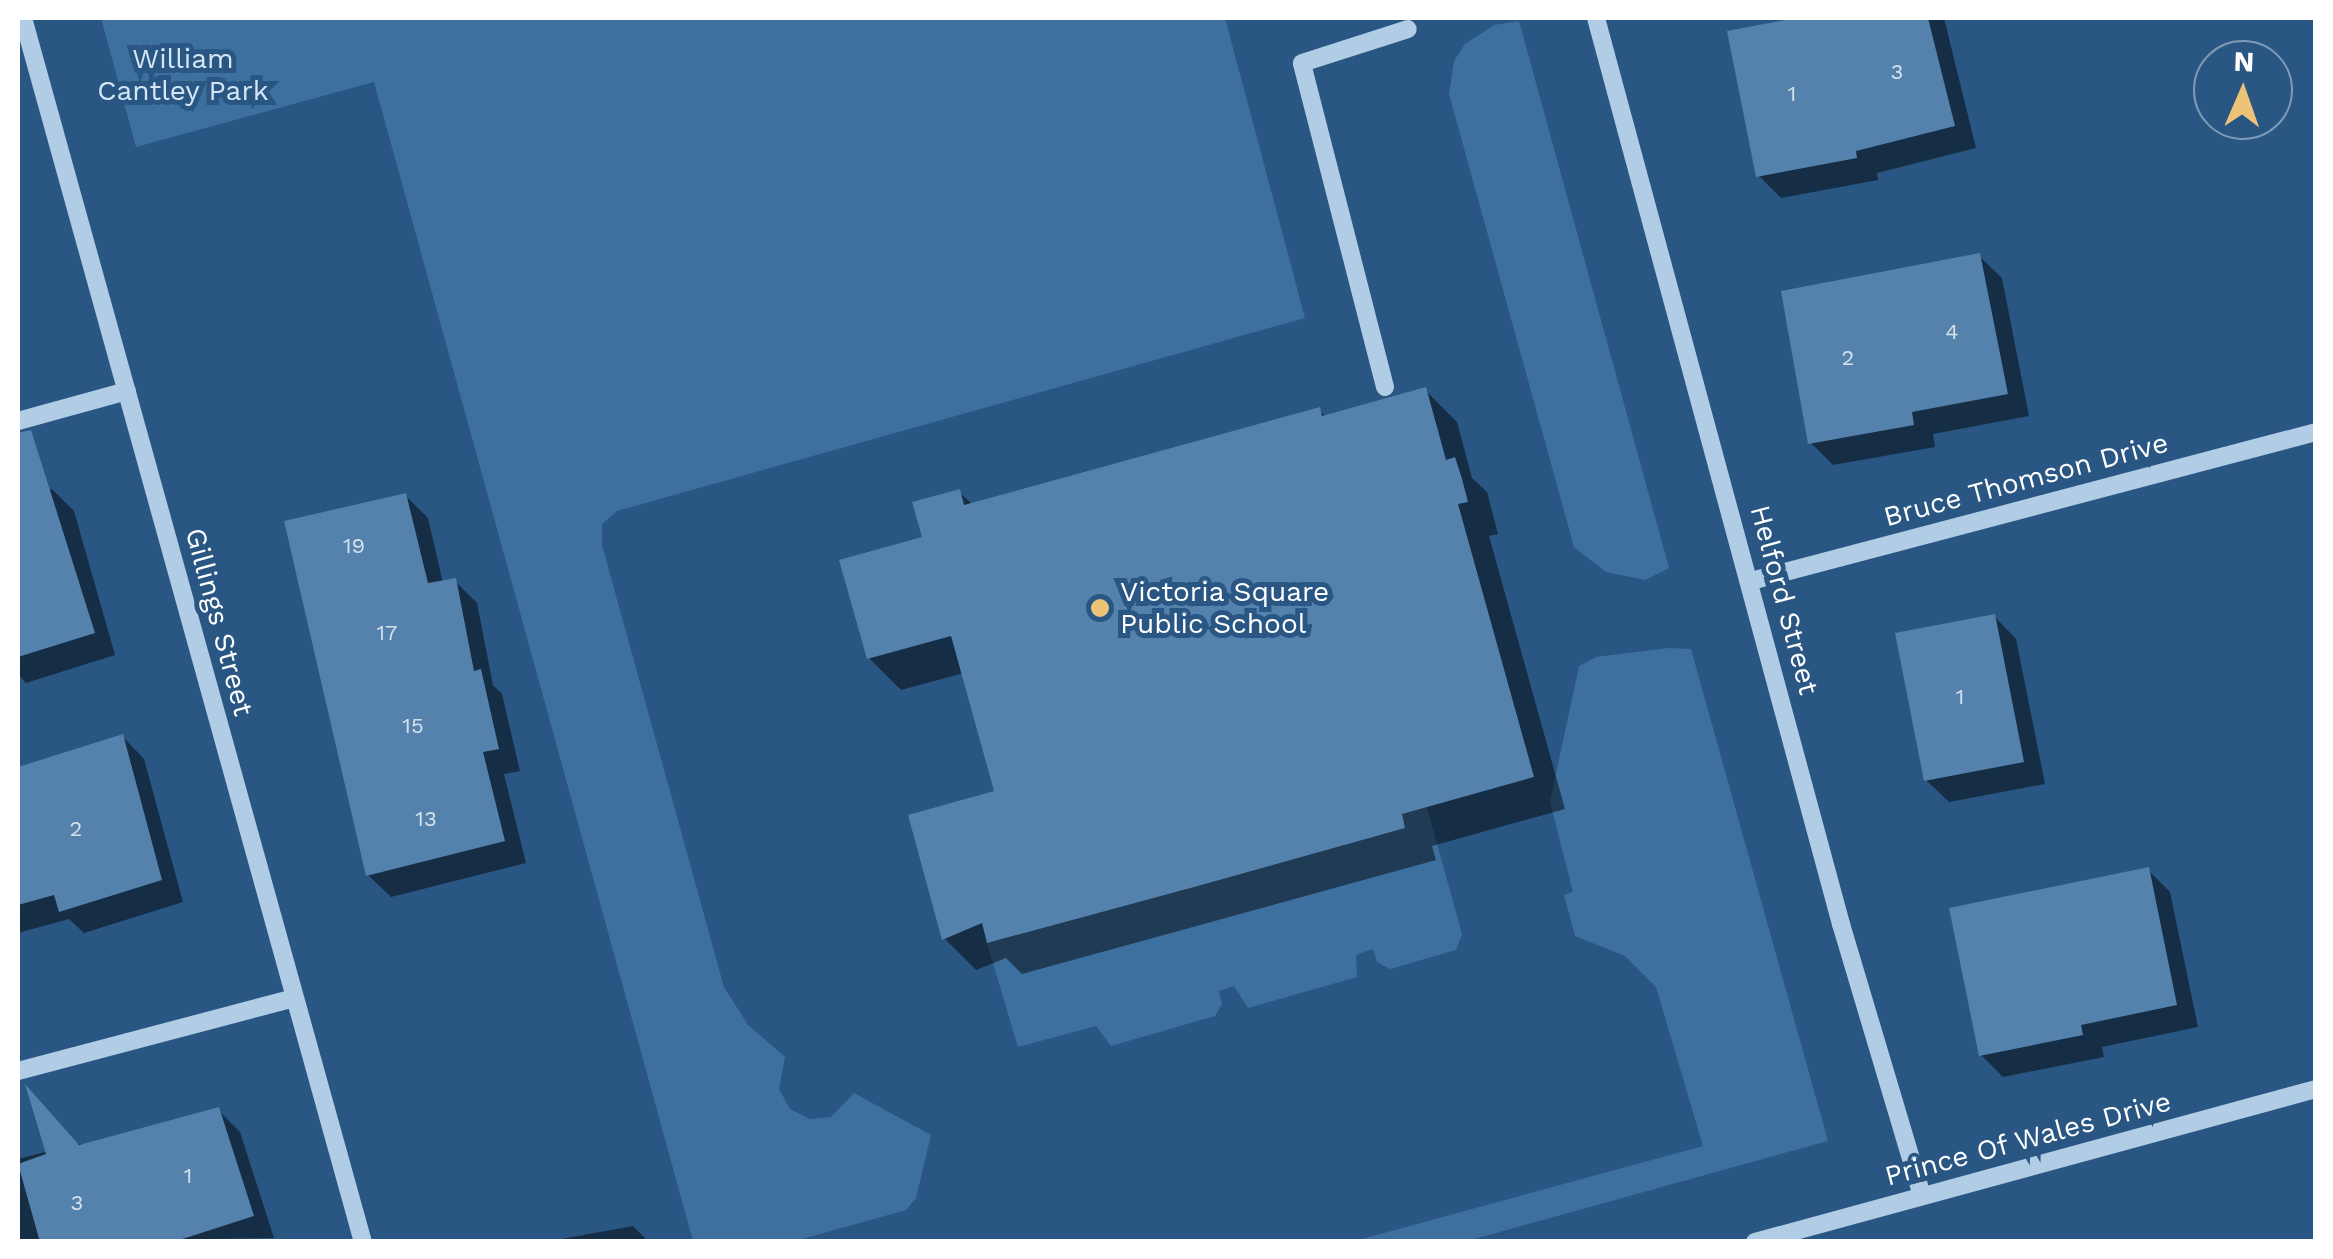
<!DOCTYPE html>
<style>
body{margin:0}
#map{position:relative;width:2333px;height:1259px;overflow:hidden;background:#295682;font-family:"Work Sans",sans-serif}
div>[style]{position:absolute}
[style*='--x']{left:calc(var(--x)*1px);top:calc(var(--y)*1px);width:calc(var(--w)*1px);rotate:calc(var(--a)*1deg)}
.green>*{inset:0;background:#3d709f}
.shadow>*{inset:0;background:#0007}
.building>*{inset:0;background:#5582ac}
.minor>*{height:18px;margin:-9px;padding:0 9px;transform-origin:9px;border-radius:9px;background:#b1cde6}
.dots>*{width:28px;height:28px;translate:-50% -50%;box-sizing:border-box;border:5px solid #295682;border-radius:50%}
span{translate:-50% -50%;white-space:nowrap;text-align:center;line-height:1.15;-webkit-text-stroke:10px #295682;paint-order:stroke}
.number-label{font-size:22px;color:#d4e0ea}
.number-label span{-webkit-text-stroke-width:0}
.park-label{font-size:28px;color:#d4e6f5}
.street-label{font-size:28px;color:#fff}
.poi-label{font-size:28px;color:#fff}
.left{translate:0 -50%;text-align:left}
.frame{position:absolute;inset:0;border:20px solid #fff;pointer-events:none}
.north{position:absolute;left:2193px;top:40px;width:100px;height:100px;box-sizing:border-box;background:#295682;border:2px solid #7f9ab4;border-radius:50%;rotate:2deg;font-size:28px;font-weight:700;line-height:40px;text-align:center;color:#fff}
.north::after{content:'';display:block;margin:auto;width:35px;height:45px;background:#edc378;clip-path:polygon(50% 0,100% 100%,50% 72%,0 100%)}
</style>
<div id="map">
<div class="green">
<i style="clip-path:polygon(101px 18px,1225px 18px,1305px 318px,617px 511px,602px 524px,602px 545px,724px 987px,748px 1025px,785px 1057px,779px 1089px,790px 1109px,810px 1119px,831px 1117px,854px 1093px,931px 1135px,916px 1198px,906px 1210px,795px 1241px,693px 1241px,374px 82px,136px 147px)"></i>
<i style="clip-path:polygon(1519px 21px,1669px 568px,1645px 580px,1606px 572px,1574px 547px,1449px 94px,1454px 61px,1465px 44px,1494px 25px)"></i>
<i style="clip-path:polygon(1669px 648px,1691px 649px,1828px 1141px,1467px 1241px,1355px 1241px,1703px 1146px,1656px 987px,1625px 956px,1575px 936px,1564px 895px,1573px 892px,1550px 802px,1579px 666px,1596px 657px)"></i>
<i style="clip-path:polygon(1426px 804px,1462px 934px,1456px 950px,1390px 969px,1377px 962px,1373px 949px,1356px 955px,1357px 977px,1248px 1008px,1234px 986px,1219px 991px,1222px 1004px,1215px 1016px,1111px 1046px,1096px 1026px,1018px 1047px,987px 943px,1404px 828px,1401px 812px)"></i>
</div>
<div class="shadow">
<i style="clip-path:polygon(1810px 18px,1944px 18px,1976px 148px,1877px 173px,1878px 180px,1781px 198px,1759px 176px,1730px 33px)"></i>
<i style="clip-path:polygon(1979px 256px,2002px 278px,2029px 416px,1933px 434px,1935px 447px,1833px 465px,1811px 443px)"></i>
<i style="clip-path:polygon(1425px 390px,1457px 422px,1472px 478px,1487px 492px,1498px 534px,1489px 536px,1565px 809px,1432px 846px,1436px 860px,1022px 974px,1006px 958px,976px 970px,944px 938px,997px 793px,964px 673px,901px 690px,869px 658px,925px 539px,959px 492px,973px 505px,1319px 410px,1327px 418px)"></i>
<i style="clip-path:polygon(52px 489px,74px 511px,115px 655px,26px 683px,18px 674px,18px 500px)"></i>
<i style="clip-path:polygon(406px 496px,428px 518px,443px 583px,455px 581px,477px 603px,493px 685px,502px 694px,520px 771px,504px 774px,526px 863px,391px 897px,368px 875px)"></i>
<i style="clip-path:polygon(1994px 616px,2016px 639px,2045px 784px,1949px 802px,1926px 780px)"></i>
<i style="clip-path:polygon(122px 736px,144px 759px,183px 902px,84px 933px,69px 919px,18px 933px,18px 797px,24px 795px,18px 770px)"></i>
<i style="clip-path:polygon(2148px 870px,2170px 892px,2198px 1027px,2102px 1047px,2104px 1057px,2003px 1077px,1981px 1055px)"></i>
<i style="clip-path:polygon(218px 1110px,240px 1132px,274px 1238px,18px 1242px,18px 1159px,76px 1144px,108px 1144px)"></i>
<i style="clip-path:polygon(633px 1226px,649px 1242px,545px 1242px)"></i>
</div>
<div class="building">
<i style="clip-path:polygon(1796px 18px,1928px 18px,1955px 126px,1856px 151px,1857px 158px,1756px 177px,1727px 31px)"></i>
<i style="clip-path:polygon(1980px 253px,2008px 394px,1912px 412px,1914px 425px,1808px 444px,1781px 291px)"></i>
<i style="clip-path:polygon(1426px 387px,1446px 460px,1455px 457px,1462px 479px,1468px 502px,1458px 504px,1534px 777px,1402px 814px,1405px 828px,1194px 887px,987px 943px,982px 923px,942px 940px,908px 815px,994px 791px,951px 636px,867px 659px,839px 560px,922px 537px,912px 502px,960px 489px,964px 505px,1320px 407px,1322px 416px)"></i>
<i style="clip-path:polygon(31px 430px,95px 633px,18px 657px,18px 433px)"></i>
<i style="clip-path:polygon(406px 493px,428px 583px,456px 578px,474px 671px,481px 669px,499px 749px,483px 752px,505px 841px,366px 876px,284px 521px)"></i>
<i style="clip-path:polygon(1995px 614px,2024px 762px,1924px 781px,1895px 633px)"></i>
<i style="clip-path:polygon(123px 734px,162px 880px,59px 912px,54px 895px,18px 905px,18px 767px)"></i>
<i style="clip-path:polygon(2149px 867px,2177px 1005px,2081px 1025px,2083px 1035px,1979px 1056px,1949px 908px)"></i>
<i style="clip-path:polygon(25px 1084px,79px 1145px,219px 1107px,254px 1216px,173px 1242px,40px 1242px,18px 1164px,46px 1154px)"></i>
</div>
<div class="minor">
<i style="--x:23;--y:18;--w:1270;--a:74.48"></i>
<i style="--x:1596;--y:18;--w:939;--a:74.87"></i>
<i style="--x:1841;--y:924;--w:284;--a:73.4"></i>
<i style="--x:1385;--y:387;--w:334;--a:-104.4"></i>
<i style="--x:1302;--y:63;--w:111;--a:-17.8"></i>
<i style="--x:18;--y:421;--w:113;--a:-15.4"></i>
<i style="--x:1751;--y:581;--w:584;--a:-14.77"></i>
<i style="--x:18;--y:1071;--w:285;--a:-14.8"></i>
<i style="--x:1755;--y:1242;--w:581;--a:-15.26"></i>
</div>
<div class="dots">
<i style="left:1100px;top:608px;background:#edc378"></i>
</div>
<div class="number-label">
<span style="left:1897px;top:72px">3</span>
<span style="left:1792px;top:94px">1</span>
<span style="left:1952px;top:332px">4</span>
<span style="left:1848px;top:358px">2</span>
<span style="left:354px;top:546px">19</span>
<span style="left:387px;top:633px">17</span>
<span style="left:1960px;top:697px">1</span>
<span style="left:413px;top:726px">15</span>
<span style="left:426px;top:819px">13</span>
<span style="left:76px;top:829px">2</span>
<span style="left:188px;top:1176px">1</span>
<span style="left:77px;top:1203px">3</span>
</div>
<div class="park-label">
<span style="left:183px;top:75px">William<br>Cantley Park</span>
</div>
<div class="street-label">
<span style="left:2026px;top:480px;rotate:-15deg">Bruce Thomson Drive</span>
<span style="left:1784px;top:600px;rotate:75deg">Helford Street</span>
<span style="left:219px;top:622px;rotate:75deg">Gillings Street</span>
<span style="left:2028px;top:1139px;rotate:-15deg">Prince Of Wales Drive</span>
</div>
<div class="poi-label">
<span class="left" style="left:1120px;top:608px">Victoria Square<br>Public School</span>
</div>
<div class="frame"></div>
<div class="north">N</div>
</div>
